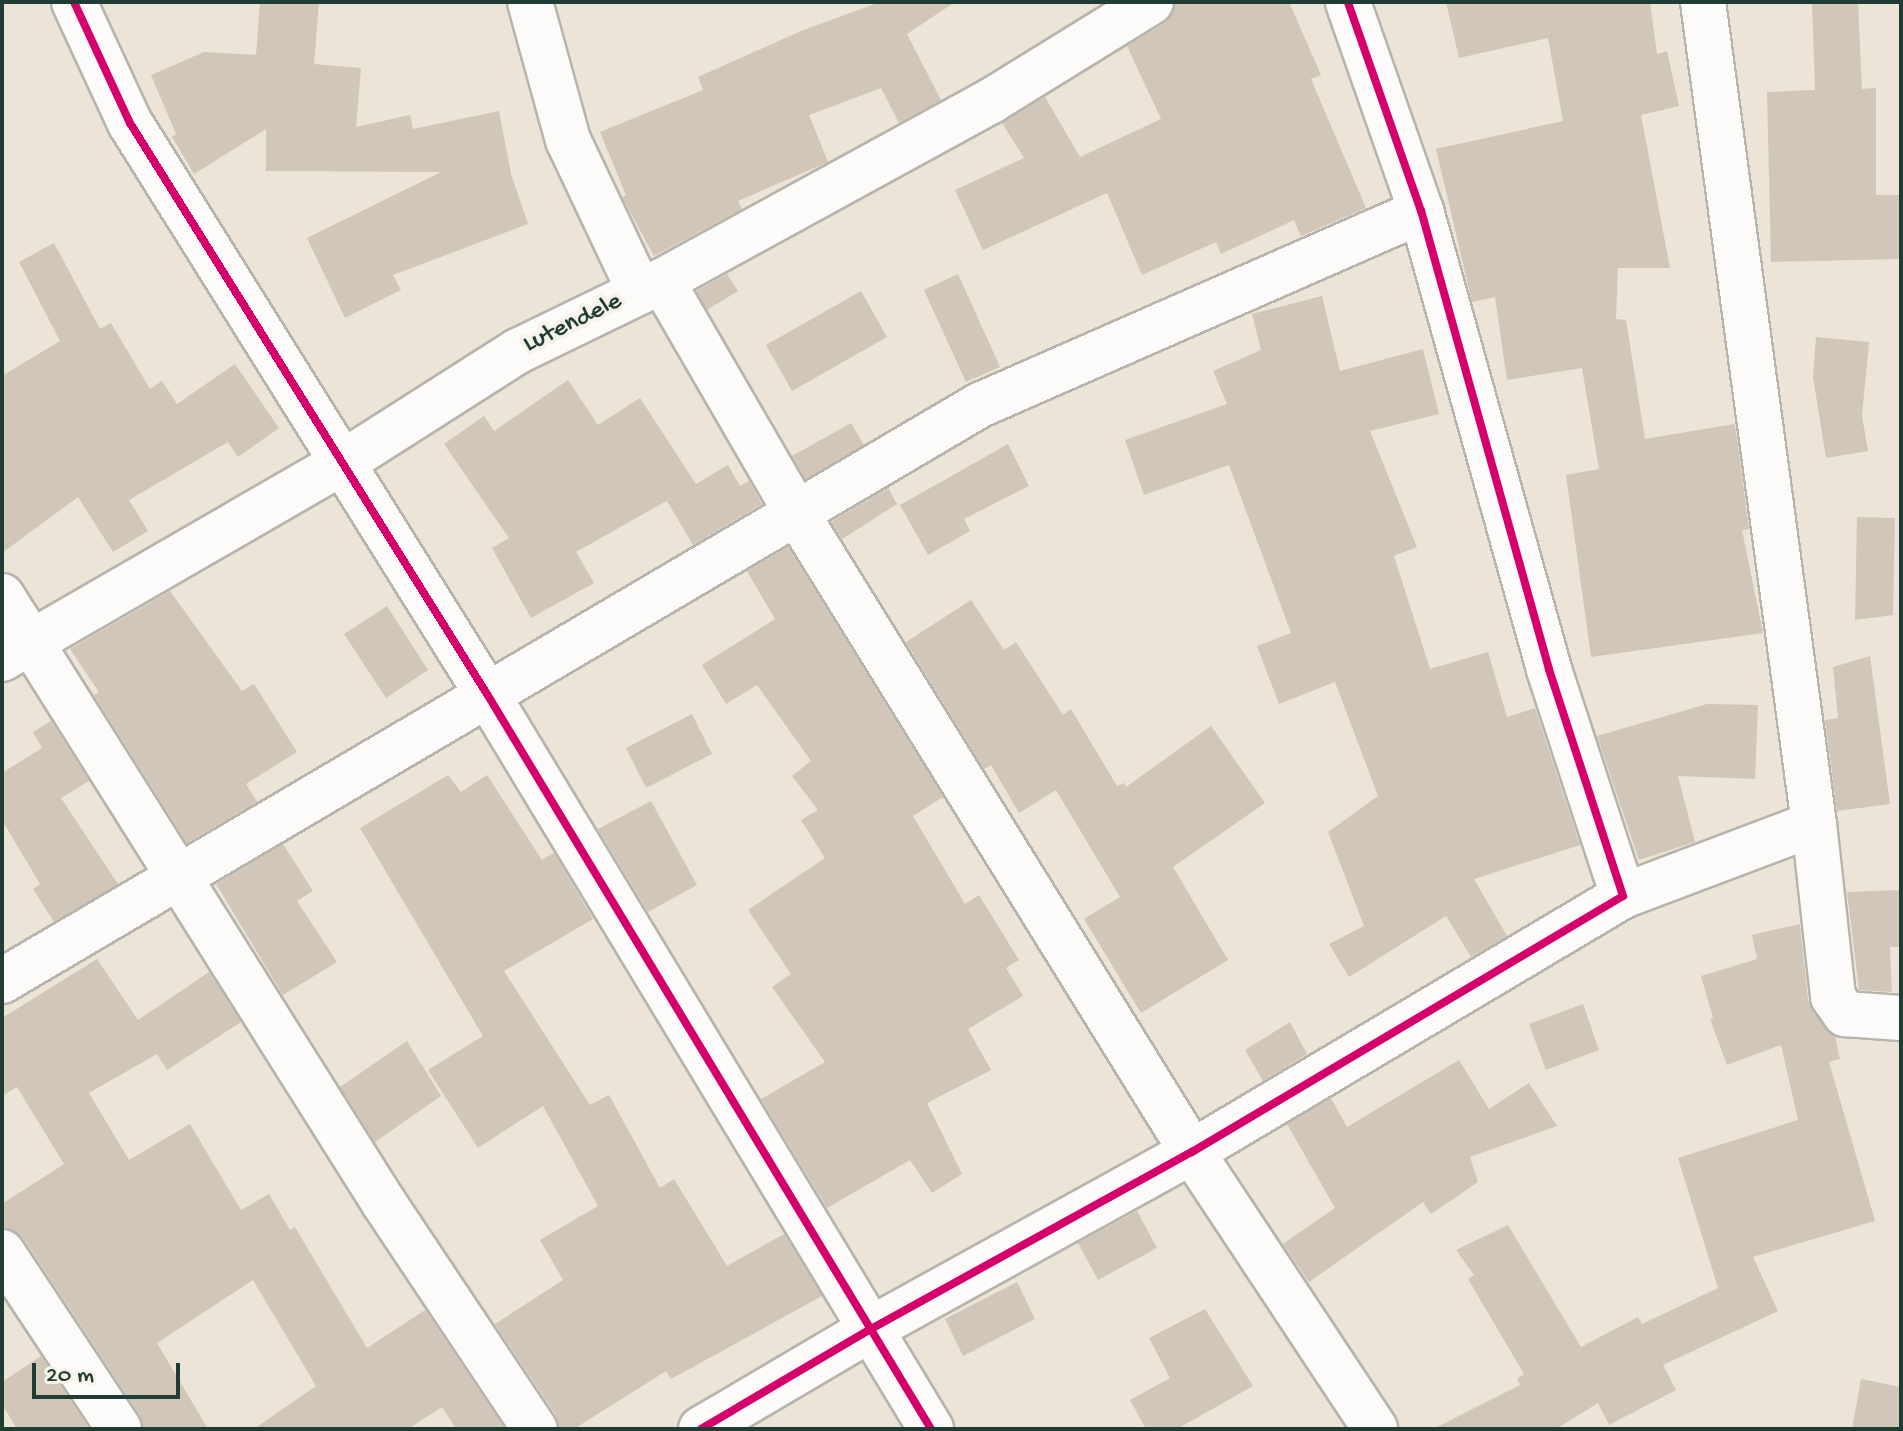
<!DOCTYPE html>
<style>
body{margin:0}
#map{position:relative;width:1903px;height:1431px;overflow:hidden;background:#ebe4d7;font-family:"Gochi Hand",sans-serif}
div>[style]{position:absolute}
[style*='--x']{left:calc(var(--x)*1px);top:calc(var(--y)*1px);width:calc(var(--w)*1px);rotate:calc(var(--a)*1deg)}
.building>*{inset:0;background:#d2c6b8}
.roads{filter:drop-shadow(2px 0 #b6b4ab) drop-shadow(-2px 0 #b6b4ab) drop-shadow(0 2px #b6b4ab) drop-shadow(0 -2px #b6b4ab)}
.minor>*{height:44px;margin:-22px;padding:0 22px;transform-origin:22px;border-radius:22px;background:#fcfbf9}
.cycleway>*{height:8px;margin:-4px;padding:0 4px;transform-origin:4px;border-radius:4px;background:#d6006c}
span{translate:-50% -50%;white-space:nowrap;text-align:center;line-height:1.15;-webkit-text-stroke:8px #f7f3e8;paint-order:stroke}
.street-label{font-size:26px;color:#1f3d34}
.frame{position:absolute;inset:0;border:4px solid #1f3d34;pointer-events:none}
.scale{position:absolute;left:32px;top:1363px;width:148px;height:36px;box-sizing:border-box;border:4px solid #1f3d34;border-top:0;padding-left:10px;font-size:24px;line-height:28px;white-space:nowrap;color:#1f3d34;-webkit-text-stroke:6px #f7f3e8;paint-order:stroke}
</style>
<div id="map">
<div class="building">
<i style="clip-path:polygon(260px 2px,319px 2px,314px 64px,361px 68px,356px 127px,410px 115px,413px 129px,499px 111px,511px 174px,528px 224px,393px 275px,401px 290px,345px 318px,307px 238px,441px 172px,266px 171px,266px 129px,194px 174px,172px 137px,176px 134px,151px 75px,204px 52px,256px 55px)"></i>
<i style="clip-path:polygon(880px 2px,955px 2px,907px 34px,941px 100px,899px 123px,881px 88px,809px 115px,828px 162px,738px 201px,742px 209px,654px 256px,622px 197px,626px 195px,600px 132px,703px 90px,698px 77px,801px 31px)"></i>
<i style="clip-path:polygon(1176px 2px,1289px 2px,1321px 75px,1311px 79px,1366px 208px,1301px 236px,1294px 220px,1221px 254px,1216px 242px,1142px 275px,1107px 193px,983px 250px,955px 190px,1024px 158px,1002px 123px,1045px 97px,1080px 157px,1161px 119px,1127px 46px,1165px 23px,1173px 13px)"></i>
<i style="clip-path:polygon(1446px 2px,1650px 2px,1657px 54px,1667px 51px,1679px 106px,1641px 115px,1670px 268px,1618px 268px,1616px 319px,1626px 320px,1645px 439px,1735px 424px,1749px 529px,1742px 530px,1763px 633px,1591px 657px,1566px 475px,1599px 469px,1582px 368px,1507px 380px,1495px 297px,1472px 302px,1436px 149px,1563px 121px,1548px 38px,1459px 58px)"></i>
<i style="clip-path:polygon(1812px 2px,1858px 2px,1862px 89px,1876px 88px,1876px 195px,1901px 195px,1901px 259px,1771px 262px,1767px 92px,1815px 90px)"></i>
<i style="clip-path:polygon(54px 243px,100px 329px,111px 323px,150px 389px,162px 381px,177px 404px,235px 364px,279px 428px,238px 457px,228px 442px,129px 500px,148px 531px,113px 552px,78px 497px,2px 553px,2px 376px,60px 341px,19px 262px)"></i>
<i style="clip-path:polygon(727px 274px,738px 291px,707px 310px,696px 291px)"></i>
<i style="clip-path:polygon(958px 274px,1000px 367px,966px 382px,924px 290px)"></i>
<i style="clip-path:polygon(861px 291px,887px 337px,792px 391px,766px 345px)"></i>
<i style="clip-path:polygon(1322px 296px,1340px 371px,1423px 349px,1439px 414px,1370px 431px,1417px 547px,1394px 556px,1430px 669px,1488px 652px,1507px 717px,1535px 708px,1580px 845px,1474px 879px,1507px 936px,1471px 957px,1446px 916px,1349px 977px,1329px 944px,1364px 926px,1328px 832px,1378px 796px,1335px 682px,1279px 704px,1257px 646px,1291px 633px,1229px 465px,1144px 495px,1125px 440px,1227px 404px,1213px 371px,1261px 350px,1252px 314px)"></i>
<i style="clip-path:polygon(1816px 337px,1869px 342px,1862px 416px,1868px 451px,1826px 458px,1813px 377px)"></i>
<i style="clip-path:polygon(568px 380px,598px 425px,640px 398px,696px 484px,728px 465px,740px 486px,749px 481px,762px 504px,693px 545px,667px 501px,686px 490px,576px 552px,594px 583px,531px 618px,492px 548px,509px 538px,444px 444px,484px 416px,494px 431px)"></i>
<i style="clip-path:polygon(851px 423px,864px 445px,805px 479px,792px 456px)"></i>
<i style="clip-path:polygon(1008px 444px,1029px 486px,964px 519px,970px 531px,928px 555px,900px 505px)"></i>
<i style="clip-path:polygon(888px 488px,897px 504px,842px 539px,831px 522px)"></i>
<i style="clip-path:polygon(1857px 517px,1895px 518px,1893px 615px,1855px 620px)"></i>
<i style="clip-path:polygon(788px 547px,943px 797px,913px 816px,965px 904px,979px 895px,1019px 960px,1006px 968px,1023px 996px,968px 1029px,991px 1070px,927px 1103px,962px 1174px,932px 1193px,910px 1160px,827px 1208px,761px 1099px,825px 1062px,772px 987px,791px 974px,748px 910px,825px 858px,801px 820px,818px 810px,792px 776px,811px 761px,757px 685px,726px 704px,702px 665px,775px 619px,747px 571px)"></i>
<i style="clip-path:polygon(170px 591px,242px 691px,254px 684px,297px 752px,246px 784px,257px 802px,187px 843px,94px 695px,99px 692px,70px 649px)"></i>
<i style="clip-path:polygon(971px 600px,1004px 650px,1016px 642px,1063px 715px,1071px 709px,1117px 786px,1124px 783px,1126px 787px,1211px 726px,1265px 803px,1173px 867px,1228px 960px,1141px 1013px,1084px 919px,1120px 897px,1056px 790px,1019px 813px,991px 765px,984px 769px,906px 642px)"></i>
<i style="clip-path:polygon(387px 606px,428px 670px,386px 698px,344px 634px)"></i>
<i style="clip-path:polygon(1870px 656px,1890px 804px,1837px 811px,1825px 720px,1838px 718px,1833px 667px)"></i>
<i style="clip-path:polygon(1707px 704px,1758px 705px,1755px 779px,1678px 776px,1695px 842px,1639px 860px,1597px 736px)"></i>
<i style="clip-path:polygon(692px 714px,712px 754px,646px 788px,626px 748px)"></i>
<i style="clip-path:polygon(51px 721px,89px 781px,61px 798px,118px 884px,54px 922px,33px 889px,40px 884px,2px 820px,2px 773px,42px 748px,33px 732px)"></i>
<i style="clip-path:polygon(448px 775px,461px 792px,487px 775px,542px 860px,554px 853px,593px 919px,504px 971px,590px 1105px,609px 1095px,660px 1188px,674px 1179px,727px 1266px,784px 1234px,822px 1296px,671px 1379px,666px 1371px,574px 1429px,560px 1429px,556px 1415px,495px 1324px,563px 1280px,540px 1240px,598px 1206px,543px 1106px,478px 1148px,428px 1070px,483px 1036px,360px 828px)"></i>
<i style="clip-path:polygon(651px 801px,697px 885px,648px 912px,598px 829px)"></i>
<i style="clip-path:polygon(283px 844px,313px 891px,297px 901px,337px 962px,283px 995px,216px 884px)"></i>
<i style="clip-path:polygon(1901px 890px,1901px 947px,1890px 947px,1892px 992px,1859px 990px,1847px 892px)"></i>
<i style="clip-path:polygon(1800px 924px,1808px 1000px,1825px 1028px,1835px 1036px,1840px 1059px,1829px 1062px,1875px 1221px,1753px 1257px,1778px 1311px,1663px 1365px,1676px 1390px,1609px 1425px,1598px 1403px,1556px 1429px,1433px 1429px,1520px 1385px,1517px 1379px,1524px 1374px,1468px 1279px,1474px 1275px,1456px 1250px,1508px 1225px,1581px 1347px,1638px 1317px,1642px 1324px,1718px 1288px,1678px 1158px,1798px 1120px,1781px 1045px,1727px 1065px,1710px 1019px,1713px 1018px,1701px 976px,1757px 959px,1752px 935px)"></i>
<i style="clip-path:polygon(97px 959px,138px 1020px,209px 972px,241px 1022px,167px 1070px,157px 1054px,89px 1093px,129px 1160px,190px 1124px,241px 1210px,269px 1194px,290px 1230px,295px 1227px,367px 1348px,425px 1310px,505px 1429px,456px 1429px,442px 1407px,408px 1429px,254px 1429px,316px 1386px,253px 1280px,157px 1343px,208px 1429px,144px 1429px,140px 1415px,23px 1238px,2px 1226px,2px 1204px,64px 1164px,17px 1087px,2px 1096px,2px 1018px)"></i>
<i style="clip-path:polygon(1583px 1004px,1599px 1050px,1546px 1070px,1529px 1024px)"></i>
<i style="clip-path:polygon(1290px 1022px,1307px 1054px,1263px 1081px,1245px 1050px)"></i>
<i style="clip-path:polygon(407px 1041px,441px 1096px,375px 1142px,340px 1087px)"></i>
<i style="clip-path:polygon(1459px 1060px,1489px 1109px,1529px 1083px,1557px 1126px,1470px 1157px,1478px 1182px,1431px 1214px,1423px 1202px,1309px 1282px,1283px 1244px,1335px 1208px,1287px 1124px,1331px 1098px,1347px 1127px)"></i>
<i style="clip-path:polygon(1137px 1211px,1157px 1248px,1098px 1280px,1078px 1243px)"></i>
<i style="clip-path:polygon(1017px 1282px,1035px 1319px,963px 1356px,945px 1319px)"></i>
<i style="clip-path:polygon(1205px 1309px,1253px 1386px,1177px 1429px,1146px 1429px,1130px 1400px,1170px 1378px,1149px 1338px)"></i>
<i style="clip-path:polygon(41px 1356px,89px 1429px,17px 1429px,2px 1404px,2px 1382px)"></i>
<i style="clip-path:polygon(1861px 1379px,1901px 1387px,1901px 1429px,1852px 1429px)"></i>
</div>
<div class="roads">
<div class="minor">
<i style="--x:74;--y:2;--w:133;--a:65.2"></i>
<i style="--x:130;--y:123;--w:673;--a:57.99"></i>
<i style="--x:487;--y:694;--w:859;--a:58.86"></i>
<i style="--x:530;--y:2;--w:143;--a:74.6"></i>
<i style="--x:568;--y:140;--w:168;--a:64.7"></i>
<i style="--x:1703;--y:2;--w:829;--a:82.31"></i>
<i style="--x:1814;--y:824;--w:174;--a:83.7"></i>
<i style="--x:1833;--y:997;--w:21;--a:55"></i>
<i style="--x:1845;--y:1014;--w:56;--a:4.1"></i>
<i style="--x:662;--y:281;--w:269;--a:59.9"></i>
<i style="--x:797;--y:514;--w:750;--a:58.24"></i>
<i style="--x:1192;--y:1152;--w:332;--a:56.5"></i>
<i style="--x:2;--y:596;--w:717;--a:57.82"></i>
<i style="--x:384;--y:1203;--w:272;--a:56.3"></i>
<i style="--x:2;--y:659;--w:392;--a:-30"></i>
<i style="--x:342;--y:463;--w:209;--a:-32.5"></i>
<i style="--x:518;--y:351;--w:160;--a:-25.9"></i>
<i style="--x:662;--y:281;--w:375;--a:-28.7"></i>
<i style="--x:991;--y:101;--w:188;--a:-31.7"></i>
<i style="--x:1623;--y:896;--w:204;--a:-20.7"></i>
<i style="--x:2;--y:981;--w:1135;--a:-30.5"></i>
<i style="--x:980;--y:405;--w:482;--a:-23.7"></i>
<i style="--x:2;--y:1252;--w:212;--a:56.5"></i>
<i style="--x:701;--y:1429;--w:195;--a:-30.5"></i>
<i style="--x:869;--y:1330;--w:369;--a:-28.9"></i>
<i style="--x:1192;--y:1152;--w:501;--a:-30.71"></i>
<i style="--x:1623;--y:896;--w:239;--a:-108.1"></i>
<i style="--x:1549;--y:669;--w:476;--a:-105.6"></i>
<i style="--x:1421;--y:211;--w:221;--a:-109.3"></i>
</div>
</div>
<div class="cycleway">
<i style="--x:74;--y:2;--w:133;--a:65.2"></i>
<i style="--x:130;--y:123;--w:673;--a:57.99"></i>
<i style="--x:487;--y:694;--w:859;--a:58.86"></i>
<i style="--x:701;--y:1429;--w:195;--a:-30.5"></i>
<i style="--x:869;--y:1330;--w:369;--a:-28.9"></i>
<i style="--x:1192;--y:1152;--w:501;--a:-30.71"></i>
<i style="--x:1623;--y:896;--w:239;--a:-108.1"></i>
<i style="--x:1549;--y:669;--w:476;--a:-105.6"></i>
<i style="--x:1421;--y:211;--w:221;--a:-109.3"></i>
</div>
<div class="street-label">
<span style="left:573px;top:324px;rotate:-26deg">Lutendele</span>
</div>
<div class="frame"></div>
<div class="scale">20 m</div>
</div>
